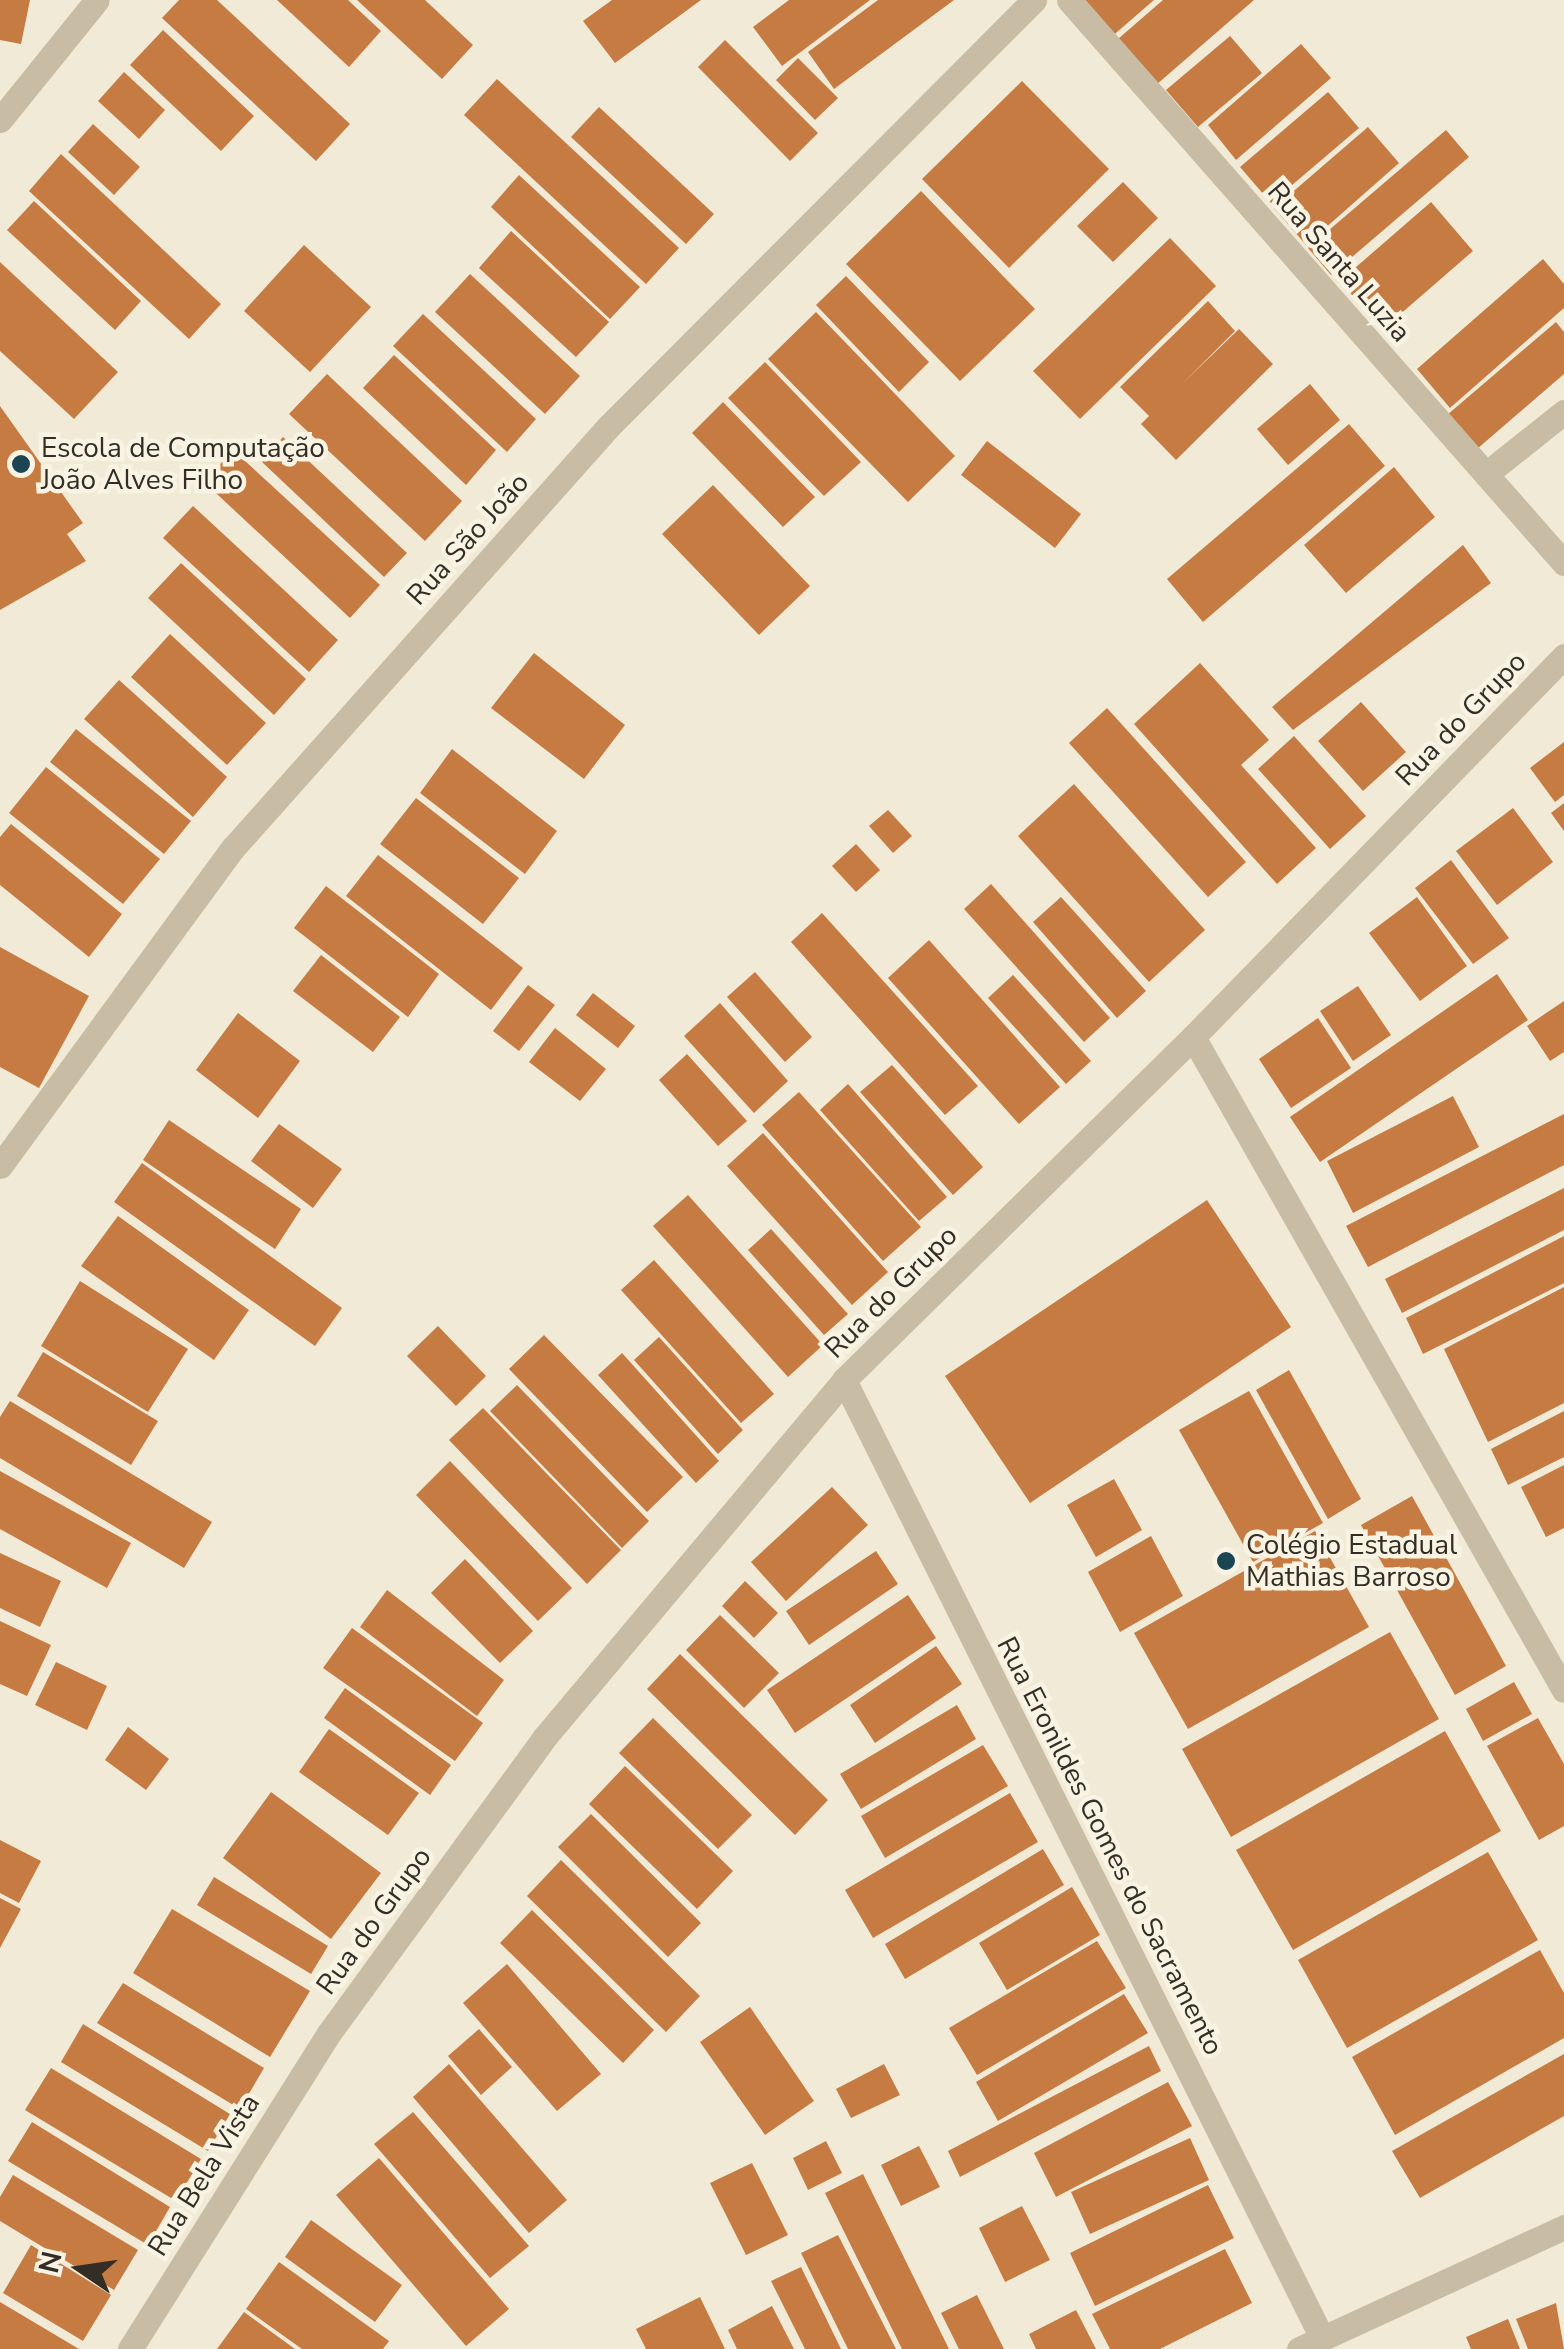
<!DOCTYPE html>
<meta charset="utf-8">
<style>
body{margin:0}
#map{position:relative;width:1564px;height:2349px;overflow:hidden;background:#f1ead7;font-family:"Nunito Sans",sans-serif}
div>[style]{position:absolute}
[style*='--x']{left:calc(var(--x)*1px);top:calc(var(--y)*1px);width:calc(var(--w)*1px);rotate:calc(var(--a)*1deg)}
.building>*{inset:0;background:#c57b41}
.street>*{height:25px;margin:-12.5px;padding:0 12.5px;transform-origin:12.5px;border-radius:12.5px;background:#c8bca4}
.dots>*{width:28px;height:28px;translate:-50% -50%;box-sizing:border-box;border:5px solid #f9f3e3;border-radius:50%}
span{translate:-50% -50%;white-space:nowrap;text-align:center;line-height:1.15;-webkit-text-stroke:9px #f9f3e3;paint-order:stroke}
.street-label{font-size:28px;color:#342d25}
.poi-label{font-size:28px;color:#342d25}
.left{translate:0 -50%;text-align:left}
.north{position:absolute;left:30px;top:2219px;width:100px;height:100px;-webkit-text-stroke:8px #f9f3e3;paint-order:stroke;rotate:283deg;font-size:28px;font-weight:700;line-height:40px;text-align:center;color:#342d25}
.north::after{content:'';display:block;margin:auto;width:35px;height:45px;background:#342d25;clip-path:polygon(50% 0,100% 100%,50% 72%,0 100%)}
</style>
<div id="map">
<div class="building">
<i style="clip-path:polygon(0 0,30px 0,21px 44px,0 40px)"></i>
<i style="clip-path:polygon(179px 0,217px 0,350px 124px,316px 161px,162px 18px)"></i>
<i style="clip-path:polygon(277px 0,348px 0,381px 31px,349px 67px)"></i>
<i style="clip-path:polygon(357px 0,425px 0,473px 45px,442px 79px)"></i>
<i style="clip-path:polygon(612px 0,701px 0,615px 63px,583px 21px)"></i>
<i style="clip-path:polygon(789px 0,870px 0,782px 66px,753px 27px)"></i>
<i style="clip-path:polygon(878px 0,954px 0,834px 89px,808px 52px)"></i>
<i style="clip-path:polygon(1081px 0,1154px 0,1109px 39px)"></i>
<i style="clip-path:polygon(1163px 0,1254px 0,1156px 85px,1118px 39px)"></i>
<i style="clip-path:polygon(163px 30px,254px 116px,221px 151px,130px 65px)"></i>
<i style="clip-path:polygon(1230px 36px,1262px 73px,1198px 127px,1166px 90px)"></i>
<i style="clip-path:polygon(725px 40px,818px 133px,790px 161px,698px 67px)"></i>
<i style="clip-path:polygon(1301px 44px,1331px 78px,1236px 160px,1208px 125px)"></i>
<i style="clip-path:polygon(798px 58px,838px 98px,815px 120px,776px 80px)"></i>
<i style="clip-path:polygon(124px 72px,165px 110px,139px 139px,98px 101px)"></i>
<i style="clip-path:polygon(497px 79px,679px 248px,646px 284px,464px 115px)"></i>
<i style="clip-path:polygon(1022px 81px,1109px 169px,1009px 268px,922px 179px)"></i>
<i style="clip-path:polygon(1328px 92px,1359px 128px,1271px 203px,1240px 167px)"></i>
<i style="clip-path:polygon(599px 107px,714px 214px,686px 244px,571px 137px)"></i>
<i style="clip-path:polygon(93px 124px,140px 167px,114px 195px,68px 152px)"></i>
<i style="clip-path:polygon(1368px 127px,1399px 163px,1306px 245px,1274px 208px)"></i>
<i style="clip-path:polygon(1446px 130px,1469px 157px,1331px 275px,1308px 248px)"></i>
<i style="clip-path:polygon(61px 154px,221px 304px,189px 339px,29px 191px)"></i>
<i style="clip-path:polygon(519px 175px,640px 287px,610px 319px,491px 207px)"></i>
<i style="clip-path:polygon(1123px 182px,1158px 218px,1113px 262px,1077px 226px)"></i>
<i style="clip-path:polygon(921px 191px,1035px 309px,960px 381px,846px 264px)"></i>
<i style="clip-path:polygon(34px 201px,141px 301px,115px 330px,7px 230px)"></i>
<i style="clip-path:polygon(1431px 202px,1473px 251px,1382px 330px,1340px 281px)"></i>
<i style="clip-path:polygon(511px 231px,609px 322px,576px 357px,479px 268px)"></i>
<i style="clip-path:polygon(1170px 238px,1216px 286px,1080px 419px,1033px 371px)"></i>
<i style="clip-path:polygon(304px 245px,371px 307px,310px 372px,244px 311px)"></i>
<i style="clip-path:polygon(1543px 259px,1564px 284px,1564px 308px,1450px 408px,1417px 369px)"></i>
<i style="clip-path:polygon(0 262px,118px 372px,74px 419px,0 351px)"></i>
<i style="clip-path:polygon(470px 274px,580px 376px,545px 414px,435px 312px)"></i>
<i style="clip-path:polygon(846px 276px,929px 362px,899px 392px,816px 305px)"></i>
<i style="clip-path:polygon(1208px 301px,1235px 331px,1183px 383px,1239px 329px,1273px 364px,1176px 460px,1141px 424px,1149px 416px,1120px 387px)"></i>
<i style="clip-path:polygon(816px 312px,955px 456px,908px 502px,768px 359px)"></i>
<i style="clip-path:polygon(423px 314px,536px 419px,507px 452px,393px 346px)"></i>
<i style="clip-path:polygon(1556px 322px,1564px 332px,1564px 374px,1477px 449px,1447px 415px)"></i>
<i style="clip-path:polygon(394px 355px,496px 450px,466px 485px,363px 388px)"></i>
<i style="clip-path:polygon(765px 362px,861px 462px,824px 496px,728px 398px)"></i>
<i style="clip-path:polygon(327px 374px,462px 501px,425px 541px,289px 414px)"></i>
<i style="clip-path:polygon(1310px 384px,1340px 420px,1288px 465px,1257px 429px)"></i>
<i style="clip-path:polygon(723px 402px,815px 497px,783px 527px,692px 433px)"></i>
<i style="clip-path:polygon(0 406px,83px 523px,67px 534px,86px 561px,0 610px)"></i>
<i style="clip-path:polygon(1349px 424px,1385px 466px,1203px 622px,1167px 579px)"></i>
<i style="clip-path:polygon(283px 437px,407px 553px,384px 577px,262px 462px)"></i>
<i style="clip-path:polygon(987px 441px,1081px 514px,1055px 548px,961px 475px)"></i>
<i style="clip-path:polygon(233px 450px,380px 585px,350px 618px,204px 482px)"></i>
<i style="clip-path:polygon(1394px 467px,1435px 517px,1346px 593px,1304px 545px)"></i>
<i style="clip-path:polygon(713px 485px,810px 586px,759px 635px,662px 534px)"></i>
<i style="clip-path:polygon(193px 506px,338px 640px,309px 672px,163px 538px)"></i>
<i style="clip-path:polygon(1463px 545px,1491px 583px,1293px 730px,1272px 707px)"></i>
<i style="clip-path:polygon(181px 563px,306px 679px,274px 715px,148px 598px)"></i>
<i style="clip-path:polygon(170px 634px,266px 723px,227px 765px,131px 677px)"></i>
<i style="clip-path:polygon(534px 653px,625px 725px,584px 779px,491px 708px)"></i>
<i style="clip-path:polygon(1200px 663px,1269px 740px,1241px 765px,1316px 848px,1277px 884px,1134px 724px)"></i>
<i style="clip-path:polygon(119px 680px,227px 777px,193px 817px,84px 719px)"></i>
<i style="clip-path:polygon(1361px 702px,1406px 752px,1363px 791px,1318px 741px)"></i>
<i style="clip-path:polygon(1107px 708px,1246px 862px,1208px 897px,1069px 743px)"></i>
<i style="clip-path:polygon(76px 729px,191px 821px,164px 854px,50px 762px)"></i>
<i style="clip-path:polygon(1294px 736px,1366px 816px,1330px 849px,1258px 769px)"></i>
<i style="clip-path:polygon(1564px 742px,1564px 795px,1555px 802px,1530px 768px)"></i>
<i style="clip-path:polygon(452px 749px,557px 831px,525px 874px,420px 793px)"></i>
<i style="clip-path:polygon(46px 767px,160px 859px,123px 904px,9px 813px)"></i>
<i style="clip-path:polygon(1074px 784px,1205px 930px,1149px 982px,1018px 836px)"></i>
<i style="clip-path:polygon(416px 798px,519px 878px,483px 924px,380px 844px)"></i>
<i style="clip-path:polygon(1564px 803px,1564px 831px,1551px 813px)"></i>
<i style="clip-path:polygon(1513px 808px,1553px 862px,1497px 905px,1456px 851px)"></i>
<i style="clip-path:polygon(888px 810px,912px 836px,893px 853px,869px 826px)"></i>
<i style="clip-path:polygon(11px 824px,122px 914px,89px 957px,0 885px,0 837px)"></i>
<i style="clip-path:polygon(856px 844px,880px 870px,856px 892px,832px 866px)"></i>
<i style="clip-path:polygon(378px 855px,523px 968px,491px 1010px,346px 896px)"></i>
<i style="clip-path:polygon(1451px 860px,1509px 938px,1473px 964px,1415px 888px)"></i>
<i style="clip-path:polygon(991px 884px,1110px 1018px,1084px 1042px,964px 909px)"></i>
<i style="clip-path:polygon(326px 886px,439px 974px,408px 1017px,294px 928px)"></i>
<i style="clip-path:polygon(1061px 897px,1146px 991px,1117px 1018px,1033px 922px)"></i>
<i style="clip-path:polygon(1417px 897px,1467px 966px,1420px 1001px,1369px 933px)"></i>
<i style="clip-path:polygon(822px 913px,978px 1086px,945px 1115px,791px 942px)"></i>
<i style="clip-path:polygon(929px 940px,1060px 1087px,1019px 1124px,888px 978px)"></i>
<i style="clip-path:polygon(0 947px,89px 996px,39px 1088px,0 1067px)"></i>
<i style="clip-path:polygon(321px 955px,400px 1017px,373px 1052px,293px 991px)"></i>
<i style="clip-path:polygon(755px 972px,812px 1037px,785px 1062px,727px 997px)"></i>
<i style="clip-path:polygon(1497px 974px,1528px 1020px,1320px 1162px,1290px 1117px)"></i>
<i style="clip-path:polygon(1013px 975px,1091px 1061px,1066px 1084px,988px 998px)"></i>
<i style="clip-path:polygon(528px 985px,555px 1005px,519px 1051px,493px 1031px)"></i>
<i style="clip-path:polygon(1358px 986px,1391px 1035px,1353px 1061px,1320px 1011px)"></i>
<i style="clip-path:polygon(593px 993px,635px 1026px,618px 1048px,576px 1015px)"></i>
<i style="clip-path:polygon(1564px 1001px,1564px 1052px,1550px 1061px,1527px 1026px)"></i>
<i style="clip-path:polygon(720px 1003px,788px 1081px,754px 1113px,684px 1036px)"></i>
<i style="clip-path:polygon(238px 1013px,300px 1061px,258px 1118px,196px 1070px)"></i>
<i style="clip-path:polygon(1318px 1018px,1351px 1068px,1291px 1108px,1259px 1059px)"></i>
<i style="clip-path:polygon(555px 1028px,606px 1069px,580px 1101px,529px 1062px)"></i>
<i style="clip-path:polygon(687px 1054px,747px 1121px,718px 1146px,659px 1080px)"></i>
<i style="clip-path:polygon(892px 1065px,983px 1167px,953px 1195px,860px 1092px)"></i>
<i style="clip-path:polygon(848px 1084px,947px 1197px,919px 1221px,820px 1110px)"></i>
<i style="clip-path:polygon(799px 1092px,921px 1227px,883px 1261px,762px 1125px)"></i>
<i style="clip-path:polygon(1453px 1096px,1479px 1147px,1353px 1213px,1327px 1161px)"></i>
<i style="clip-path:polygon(1564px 1114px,1564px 1165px,1368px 1267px,1346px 1226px)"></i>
<i style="clip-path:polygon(169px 1120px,301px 1209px,275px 1249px,143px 1160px)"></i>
<i style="clip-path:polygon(279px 1124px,342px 1169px,313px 1208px,251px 1161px)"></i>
<i style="clip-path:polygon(763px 1133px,888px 1272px,852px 1305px,727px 1166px)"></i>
<i style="clip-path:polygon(142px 1163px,342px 1308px,315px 1346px,114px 1202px)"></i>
<i style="clip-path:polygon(1564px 1188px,1564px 1230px,1402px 1313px,1385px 1279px)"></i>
<i style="clip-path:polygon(688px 1195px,823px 1345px,788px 1377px,653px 1226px)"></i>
<i style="clip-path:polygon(1207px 1200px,1291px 1327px,1030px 1503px,945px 1376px)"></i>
<i style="clip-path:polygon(118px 1216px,249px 1310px,214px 1360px,81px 1266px)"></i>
<i style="clip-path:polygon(771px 1229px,848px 1314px,824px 1335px,748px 1250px)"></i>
<i style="clip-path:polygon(1564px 1236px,1564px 1283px,1423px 1354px,1406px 1318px)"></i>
<i style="clip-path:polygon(654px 1260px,774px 1394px,741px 1423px,621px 1290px)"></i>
<i style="clip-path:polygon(80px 1281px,188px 1349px,148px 1412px,41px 1346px)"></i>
<i style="clip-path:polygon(1564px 1287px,1564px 1403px,1488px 1442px,1444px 1349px)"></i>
<i style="clip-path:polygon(438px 1326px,486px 1376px,456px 1406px,407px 1356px)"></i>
<i style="clip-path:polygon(544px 1335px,683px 1477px,647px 1512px,509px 1369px)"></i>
<i style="clip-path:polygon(659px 1337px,743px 1430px,718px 1454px,634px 1360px)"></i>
<i style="clip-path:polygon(43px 1352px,158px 1421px,131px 1465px,17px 1396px)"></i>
<i style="clip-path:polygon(622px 1353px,719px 1461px,696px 1483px,598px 1375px)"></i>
<i style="clip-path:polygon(1289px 1370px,1361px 1499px,1328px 1519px,1256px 1390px)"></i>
<i style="clip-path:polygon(517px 1385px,649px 1521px,622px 1548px,490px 1411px)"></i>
<i style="clip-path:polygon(1249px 1391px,1323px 1523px,1253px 1562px,1179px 1430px)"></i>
<i style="clip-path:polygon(10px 1401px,212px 1522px,184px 1568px,0 1458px,0 1417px)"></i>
<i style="clip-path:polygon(483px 1408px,621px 1550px,587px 1584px,449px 1440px)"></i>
<i style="clip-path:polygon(1564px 1411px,1564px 1457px,1508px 1485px,1491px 1449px)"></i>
<i style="clip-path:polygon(450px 1461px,572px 1588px,538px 1621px,416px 1495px)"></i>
<i style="clip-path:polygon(1564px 1465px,1564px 1528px,1546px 1537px,1521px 1487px)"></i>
<i style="clip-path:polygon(0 1471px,131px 1543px,107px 1588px,0 1529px)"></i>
<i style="clip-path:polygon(1114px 1479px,1142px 1530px,1096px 1557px,1067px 1505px)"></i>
<i style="clip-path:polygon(832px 1487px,868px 1525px,786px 1601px,751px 1562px)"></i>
<i style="clip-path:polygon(1412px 1496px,1506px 1666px,1455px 1695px,1361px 1525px)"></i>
<i style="clip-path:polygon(1315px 1531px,1369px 1627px,1188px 1729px,1134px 1633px)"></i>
<i style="clip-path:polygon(1151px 1536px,1183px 1596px,1120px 1632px,1088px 1572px)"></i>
<i style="clip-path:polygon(876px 1551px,898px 1584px,809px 1645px,786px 1611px)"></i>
<i style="clip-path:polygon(0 1553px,61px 1581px,40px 1627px,0 1608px)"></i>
<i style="clip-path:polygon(465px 1559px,533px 1631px,500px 1663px,431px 1593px)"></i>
<i style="clip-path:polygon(745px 1581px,778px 1613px,754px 1638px,722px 1606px)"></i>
<i style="clip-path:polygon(387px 1590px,504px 1680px,477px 1716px,360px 1627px)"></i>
<i style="clip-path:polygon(908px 1595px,936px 1638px,795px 1733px,767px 1690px)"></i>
<i style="clip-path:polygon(720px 1615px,779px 1673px,744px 1708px,686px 1650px)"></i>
<i style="clip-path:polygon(0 1621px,51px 1645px,27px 1696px,0 1684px)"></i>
<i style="clip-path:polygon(352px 1628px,483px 1723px,455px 1761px,323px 1668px)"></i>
<i style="clip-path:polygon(1390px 1632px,1439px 1719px,1231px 1837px,1182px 1749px)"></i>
<i style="clip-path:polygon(936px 1646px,962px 1684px,875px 1743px,850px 1705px)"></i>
<i style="clip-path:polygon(680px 1654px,828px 1800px,795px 1835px,647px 1689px)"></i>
<i style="clip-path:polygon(56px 1662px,107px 1686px,87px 1730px,35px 1705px)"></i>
<i style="clip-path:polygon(1514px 1682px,1532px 1714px,1483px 1741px,1466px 1709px)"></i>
<i style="clip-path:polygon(345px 1688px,451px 1765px,430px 1795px,324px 1718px)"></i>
<i style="clip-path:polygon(957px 1705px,976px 1739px,861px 1809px,840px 1774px)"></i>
<i style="clip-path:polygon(653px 1718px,752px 1815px,718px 1849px,619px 1753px)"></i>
<i style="clip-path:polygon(1538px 1718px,1564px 1764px,1564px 1826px,1539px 1840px,1487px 1746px)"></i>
<i style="clip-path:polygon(128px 1727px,169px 1759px,146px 1790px,105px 1760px)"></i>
<i style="clip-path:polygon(329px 1729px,419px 1793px,388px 1835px,299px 1772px)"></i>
<i style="clip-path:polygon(1445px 1731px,1501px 1831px,1293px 1950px,1236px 1850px)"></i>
<i style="clip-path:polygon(983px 1745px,1008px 1786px,885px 1858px,861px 1816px)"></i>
<i style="clip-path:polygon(625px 1766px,733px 1871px,697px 1909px,589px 1804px)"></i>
<i style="clip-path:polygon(271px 1792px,381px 1873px,331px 1939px,223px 1858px)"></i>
<i style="clip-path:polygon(1010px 1793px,1038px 1842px,873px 1938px,845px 1890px)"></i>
<i style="clip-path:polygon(591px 1814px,701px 1923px,668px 1957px,558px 1847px)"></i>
<i style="clip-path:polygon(0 1840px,41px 1861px,19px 1903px,0 1893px)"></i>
<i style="clip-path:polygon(1043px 1849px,1064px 1885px,905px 1979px,885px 1944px)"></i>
<i style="clip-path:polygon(1488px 1852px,1538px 1940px,1347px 2048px,1298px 1960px)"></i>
<i style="clip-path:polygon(561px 1860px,700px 1996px,666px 2032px,527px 1896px)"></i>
<i style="clip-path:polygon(214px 1877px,328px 1946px,311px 1974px,197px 1905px)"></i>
<i style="clip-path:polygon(1072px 1887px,1100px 1935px,1007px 1990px,979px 1943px)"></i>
<i style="clip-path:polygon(0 1898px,21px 1909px,0 1948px)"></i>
<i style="clip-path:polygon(172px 1909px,310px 1991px,270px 2057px,133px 1973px)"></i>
<i style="clip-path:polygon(532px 1910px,654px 2030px,623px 2063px,500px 1943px)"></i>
<i style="clip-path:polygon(1097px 1941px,1126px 1988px,977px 2075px,949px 2028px)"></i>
<i style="clip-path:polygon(1540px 1950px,1564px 1993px,1564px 2038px,1395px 2135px,1352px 2057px)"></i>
<i style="clip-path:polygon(507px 1964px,601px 2074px,557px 2111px,463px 2003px)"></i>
<i style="clip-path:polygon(123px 1983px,264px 2068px,240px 2109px,97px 2023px)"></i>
<i style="clip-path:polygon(1124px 1994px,1148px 2033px,998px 2121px,976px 2082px)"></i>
<i style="clip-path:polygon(750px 2007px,814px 2101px,765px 2135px,700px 2042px)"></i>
<i style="clip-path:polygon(83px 2024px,230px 2114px,208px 2151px,61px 2062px)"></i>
<i style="clip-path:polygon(479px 2029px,512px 2067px,481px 2095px,448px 2056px)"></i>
<i style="clip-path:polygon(1149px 2046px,1161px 2071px,960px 2177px,948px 2151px)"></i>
<i style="clip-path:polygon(1564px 2054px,1564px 2116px,1420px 2198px,1392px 2151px)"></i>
<i style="clip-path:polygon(449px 2064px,567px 2200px,529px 2233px,413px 2097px)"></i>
<i style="clip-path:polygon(884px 2064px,900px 2095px,851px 2118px,836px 2089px)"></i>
<i style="clip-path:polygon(51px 2068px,201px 2159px,176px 2201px,25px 2110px)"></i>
<i style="clip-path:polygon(1168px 2082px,1192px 2126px,1056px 2197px,1034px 2153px)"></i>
<i style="clip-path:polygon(413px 2112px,529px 2246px,490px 2278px,374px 2144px)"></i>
<i style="clip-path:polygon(32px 2122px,170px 2207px,148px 2245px,8px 2161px)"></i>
<i style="clip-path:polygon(1190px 2138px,1209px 2180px,1090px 2234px,1071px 2192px)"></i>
<i style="clip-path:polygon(826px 2141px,842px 2173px,808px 2190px,793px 2158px)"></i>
<i style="clip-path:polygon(919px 2146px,940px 2187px,901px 2206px,881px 2165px)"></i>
<i style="clip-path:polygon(379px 2158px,509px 2309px,466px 2346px,336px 2195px)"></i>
<i style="clip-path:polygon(752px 2163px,788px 2235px,746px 2255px,710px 2183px)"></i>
<i style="clip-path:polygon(863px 2174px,949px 2349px,902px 2349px,825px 2193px)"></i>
<i style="clip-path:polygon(13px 2175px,138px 2250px,114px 2290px,0 2221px,0 2197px)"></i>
<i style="clip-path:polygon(1208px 2185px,1234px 2238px,1095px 2306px,1070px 2253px)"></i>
<i style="clip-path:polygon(1022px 2206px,1050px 2260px,1005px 2282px,979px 2228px)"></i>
<i style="clip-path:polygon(311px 2220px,402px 2285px,375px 2322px,285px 2257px)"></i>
<i style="clip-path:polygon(838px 2235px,896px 2349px,848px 2349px,801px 2253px)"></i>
<i style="clip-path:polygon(31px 2245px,111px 2295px,83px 2341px,3px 2293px)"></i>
<i style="clip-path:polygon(1225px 2249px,1252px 2303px,1160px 2349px,1110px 2349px,1092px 2314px)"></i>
<i style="clip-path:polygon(279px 2262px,389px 2341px,383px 2349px,302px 2349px,246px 2309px)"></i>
<i style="clip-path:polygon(801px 2267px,841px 2349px,805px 2349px,771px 2281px)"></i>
<i style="clip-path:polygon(977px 2295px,1004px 2349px,959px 2349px,941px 2313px)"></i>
<i style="clip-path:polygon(700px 2297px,725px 2349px,646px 2349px,636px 2329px)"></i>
<i style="clip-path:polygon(0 2302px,79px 2349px,0 2349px)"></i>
<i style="clip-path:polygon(1556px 2303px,1564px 2349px,1528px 2349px,1516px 2319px)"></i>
<i style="clip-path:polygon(772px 2306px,794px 2349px,737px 2349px,728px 2330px)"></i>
<i style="clip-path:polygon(1076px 2310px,1096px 2349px,1036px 2349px,1029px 2334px)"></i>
<i style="clip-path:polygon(244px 2312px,295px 2349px,217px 2349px)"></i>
<i style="clip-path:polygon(1508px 2319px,1520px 2349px,1471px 2349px,1466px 2337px)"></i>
</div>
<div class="street">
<i style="--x:1069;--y:0;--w:750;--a:48.68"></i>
<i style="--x:0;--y:120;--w:154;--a:-51.1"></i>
<i style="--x:1486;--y:474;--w:100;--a:-38.5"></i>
<i style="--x:1193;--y:1037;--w:751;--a:60.4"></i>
<i style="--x:0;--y:1166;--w:394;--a:-53.8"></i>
<i style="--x:233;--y:848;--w:565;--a:-48.3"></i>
<i style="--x:609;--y:426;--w:602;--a:-45.07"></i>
<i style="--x:844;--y:1380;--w:1071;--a:63.48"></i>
<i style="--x:130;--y:2349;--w:373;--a:-57.8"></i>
<i style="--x:329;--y:2033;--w:365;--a:-53.9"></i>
<i style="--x:544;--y:1738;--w:467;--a:-50"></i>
<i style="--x:844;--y:1380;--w:489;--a:-44.5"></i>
<i style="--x:1193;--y:1037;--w:532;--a:-45.76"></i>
<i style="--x:1299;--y:2349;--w:292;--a:-24.7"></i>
</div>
<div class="dots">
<i style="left:21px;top:464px;background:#1c4554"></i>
<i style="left:1226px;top:1561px;background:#1c4554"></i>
</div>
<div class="street-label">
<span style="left:1339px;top:262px;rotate:49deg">Rua Santa Luzia</span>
<span style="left:468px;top:539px;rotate:-48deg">Rua São João</span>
<span style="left:1461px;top:719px;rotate:-46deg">Rua do Grupo</span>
<span style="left:891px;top:1292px;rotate:-45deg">Rua do Grupo</span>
<span style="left:1110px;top:1846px;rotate:63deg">Rua Eronildes Gomes do Sacramento</span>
<span style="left:374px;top:1921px;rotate:-54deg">Rua do Grupo</span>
<span style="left:204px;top:2175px;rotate:-58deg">Rua Bela Vista</span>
</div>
<div class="poi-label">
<span class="left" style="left:41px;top:464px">Escola de Computação<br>João Alves Filho</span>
<span class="left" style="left:1246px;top:1561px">Colégio Estadual<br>Mathias Barroso</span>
</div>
<div class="north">N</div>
</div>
